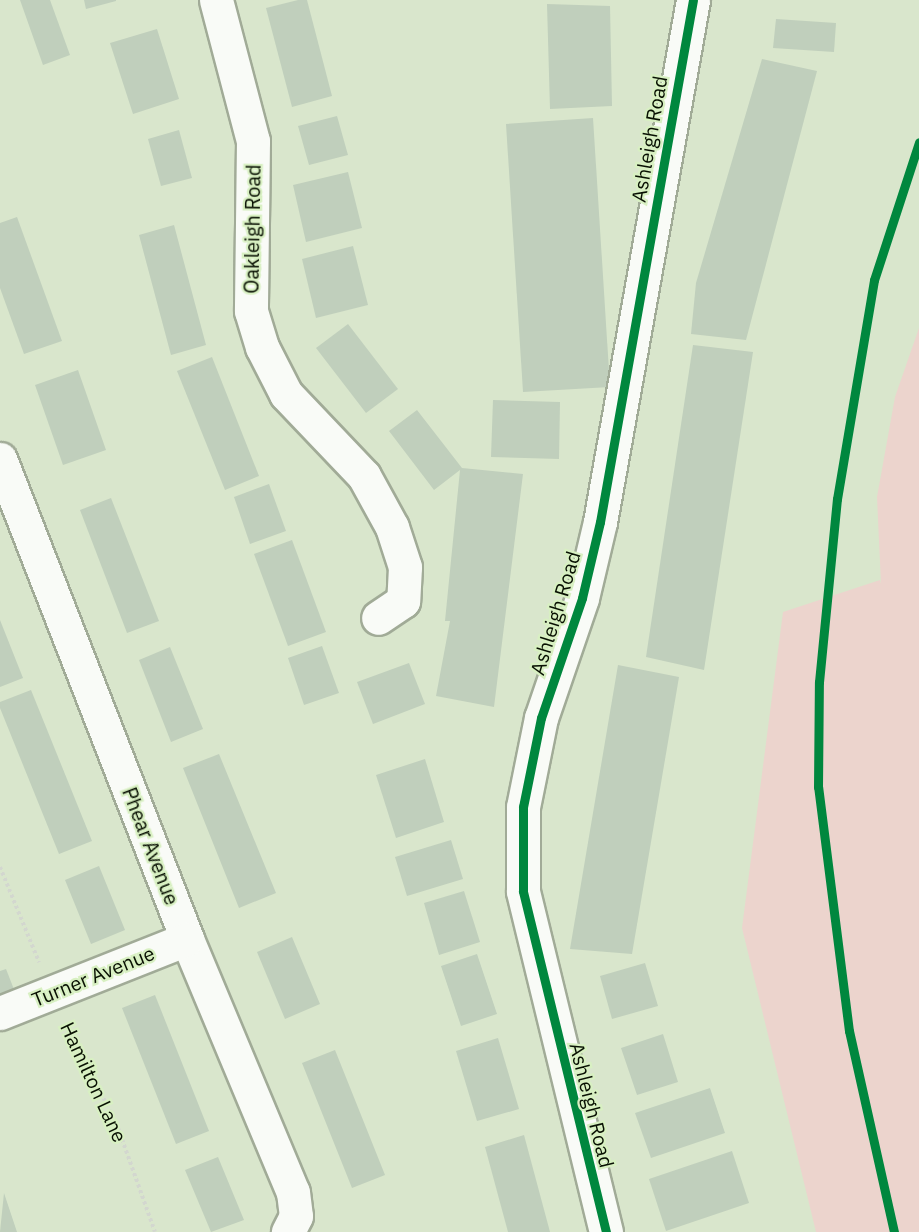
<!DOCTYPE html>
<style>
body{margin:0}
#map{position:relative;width:919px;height:1232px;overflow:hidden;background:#d9e6cc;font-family:"IBM Plex Sans",sans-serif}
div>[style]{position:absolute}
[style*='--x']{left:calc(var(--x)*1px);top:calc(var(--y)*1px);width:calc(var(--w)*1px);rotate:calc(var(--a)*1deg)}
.green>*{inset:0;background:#ecd4cd}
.building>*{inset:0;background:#c0cfbc}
.path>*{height:4px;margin-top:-2px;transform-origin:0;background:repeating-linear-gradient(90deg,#d3d7cf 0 3px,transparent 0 6px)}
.roads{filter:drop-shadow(2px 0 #a1ab97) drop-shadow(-2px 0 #a1ab97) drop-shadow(0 2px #a1ab97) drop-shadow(0 -2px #a1ab97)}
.street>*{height:33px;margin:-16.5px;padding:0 16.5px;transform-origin:16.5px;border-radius:16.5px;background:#f9fbf7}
.cycleway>*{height:9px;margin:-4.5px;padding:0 4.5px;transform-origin:4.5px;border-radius:4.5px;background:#00873e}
span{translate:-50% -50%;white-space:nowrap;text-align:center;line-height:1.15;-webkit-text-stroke:4.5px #d8f0c2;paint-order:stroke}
.street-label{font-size:20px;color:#081002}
</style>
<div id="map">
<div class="green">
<i style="clip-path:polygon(919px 328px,919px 1232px,816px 1232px,742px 928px,783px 612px,880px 580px,881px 584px,877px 497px,895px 397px)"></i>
</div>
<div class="building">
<i style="clip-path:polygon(20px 0,50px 0,70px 55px,43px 65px)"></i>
<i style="clip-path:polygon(84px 0,116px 0,116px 1px,86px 9px)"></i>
<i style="clip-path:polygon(298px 0,307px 0,332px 96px,292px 107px,266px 8px)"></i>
<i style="clip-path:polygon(547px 4px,610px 6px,612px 106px,550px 109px)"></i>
<i style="clip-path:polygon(776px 19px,836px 23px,834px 52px,773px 48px)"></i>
<i style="clip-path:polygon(157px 29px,179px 99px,133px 114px,110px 43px)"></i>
<i style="clip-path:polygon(762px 59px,817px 71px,746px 340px,691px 334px,696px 283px)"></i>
<i style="clip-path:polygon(337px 116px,348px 155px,309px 165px,298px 126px)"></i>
<i style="clip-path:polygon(593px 118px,610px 387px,523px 392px,506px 124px)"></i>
<i style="clip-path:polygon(179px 130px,192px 178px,161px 186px,148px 139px)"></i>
<i style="clip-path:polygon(348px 172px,362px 228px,306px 242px,293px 185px)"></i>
<i style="clip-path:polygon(17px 217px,62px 341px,24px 354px,0 288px,0 223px)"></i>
<i style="clip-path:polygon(174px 225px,206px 345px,171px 355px,139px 235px)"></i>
<i style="clip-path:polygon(353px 246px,368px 305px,316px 318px,302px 259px)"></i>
<i style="clip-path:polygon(348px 324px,398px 389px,366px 413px,316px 348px)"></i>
<i style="clip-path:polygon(693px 345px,753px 352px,704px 670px,646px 657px)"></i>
<i style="clip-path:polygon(212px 357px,259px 476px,225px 490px,177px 371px)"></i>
<i style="clip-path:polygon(78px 370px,106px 450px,63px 465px,35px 385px)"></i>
<i style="clip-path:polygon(493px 400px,560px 402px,559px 459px,491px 457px)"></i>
<i style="clip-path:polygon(417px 410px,462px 468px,523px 474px,494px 707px,436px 696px,450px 621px,445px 621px,460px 470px,434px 490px,389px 431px)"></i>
<i style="clip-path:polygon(269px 484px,286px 531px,250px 544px,234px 497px)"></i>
<i style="clip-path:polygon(111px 498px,159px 621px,127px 633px,80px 510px)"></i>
<i style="clip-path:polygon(292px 540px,326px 632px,288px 646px,254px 554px)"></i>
<i style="clip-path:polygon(0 620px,23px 678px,0 687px)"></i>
<i style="clip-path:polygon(322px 646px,339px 693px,304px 705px,288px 658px)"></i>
<i style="clip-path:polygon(170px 647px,203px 729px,171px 742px,139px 660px)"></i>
<i style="clip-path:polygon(409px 663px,425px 704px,373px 724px,357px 682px)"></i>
<i style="clip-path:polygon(618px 665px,679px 677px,632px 954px,570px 949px)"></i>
<i style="clip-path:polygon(31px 690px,92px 841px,59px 854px,0 708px,0 702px)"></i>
<i style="clip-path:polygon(219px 754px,276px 893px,239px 908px,183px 768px)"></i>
<i style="clip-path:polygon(425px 759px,444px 822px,396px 838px,376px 775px)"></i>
<i style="clip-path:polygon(451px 840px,463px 879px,407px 896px,395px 857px)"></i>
<i style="clip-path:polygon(99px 866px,125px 930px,91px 944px,65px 880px)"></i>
<i style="clip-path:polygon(464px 891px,480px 942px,439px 955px,424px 903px)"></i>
<i style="clip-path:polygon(292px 937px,320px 1004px,285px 1019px,257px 952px)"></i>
<i style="clip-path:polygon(477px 954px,497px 1014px,461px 1026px,441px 966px)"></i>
<i style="clip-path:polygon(645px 963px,658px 1006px,612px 1019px,600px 976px)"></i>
<i style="clip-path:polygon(6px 969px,15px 992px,0 998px,0 971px)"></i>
<i style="clip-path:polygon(155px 995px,209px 1131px,176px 1144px,122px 1008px)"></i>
<i style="clip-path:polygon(663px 1034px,678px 1082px,637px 1095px,621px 1048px)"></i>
<i style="clip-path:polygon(498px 1038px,519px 1109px,477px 1121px,456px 1051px)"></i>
<i style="clip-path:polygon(335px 1050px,385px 1175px,352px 1188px,302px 1063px)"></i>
<i style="clip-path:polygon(710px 1088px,725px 1133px,651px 1158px,635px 1113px)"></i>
<i style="clip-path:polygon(524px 1135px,550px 1232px,508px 1232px,485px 1147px)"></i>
<i style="clip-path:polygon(732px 1151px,749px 1203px,666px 1231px,649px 1179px)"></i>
<i style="clip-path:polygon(218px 1157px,244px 1220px,211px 1232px,185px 1170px)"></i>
<i style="clip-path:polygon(4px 1193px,17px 1232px,0 1232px)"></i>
</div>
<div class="path">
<i style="--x:0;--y:867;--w:103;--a:67.7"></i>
<i style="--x:67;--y:1023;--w:117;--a:64.1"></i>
<i style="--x:118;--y:1128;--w:110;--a:70.4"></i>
</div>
<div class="roads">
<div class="street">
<i style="--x:216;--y:0;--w:146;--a:75.3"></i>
<i style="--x:253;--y:141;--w:170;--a:90.7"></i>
<i style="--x:251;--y:311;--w:38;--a:73"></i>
<i style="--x:262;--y:347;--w:53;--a:62.9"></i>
<i style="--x:286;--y:394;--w:113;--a:46.4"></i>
<i style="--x:364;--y:476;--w:58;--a:61.2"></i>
<i style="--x:392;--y:527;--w:42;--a:72"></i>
<i style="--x:405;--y:567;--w:34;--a:93"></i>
<i style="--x:403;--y:601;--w:30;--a:146"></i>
<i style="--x:0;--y:459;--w:515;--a:68.71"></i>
<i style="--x:187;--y:939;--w:274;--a:67.3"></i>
<i style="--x:293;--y:1192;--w:24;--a:83"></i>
<i style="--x:296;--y:1216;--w:18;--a:117"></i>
<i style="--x:0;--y:1013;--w:201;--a:-21.6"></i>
<i style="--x:606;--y:1232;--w:351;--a:-103.7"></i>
<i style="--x:523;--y:891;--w:84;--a:-90"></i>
<i style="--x:523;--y:807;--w:91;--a:-78.6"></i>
<i style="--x:541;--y:718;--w:127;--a:-71.1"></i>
<i style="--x:582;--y:598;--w:78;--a:-76.7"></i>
<i style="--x:600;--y:522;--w:530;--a:-79.9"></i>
</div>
</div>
<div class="cycleway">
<i style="--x:606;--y:1232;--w:351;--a:-103.7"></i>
<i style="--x:523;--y:891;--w:84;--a:-90"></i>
<i style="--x:523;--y:807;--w:91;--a:-78.6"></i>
<i style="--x:541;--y:718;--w:127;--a:-71.1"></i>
<i style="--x:582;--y:598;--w:78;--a:-76.7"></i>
<i style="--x:600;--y:522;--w:530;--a:-79.9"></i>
<i style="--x:894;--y:1232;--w:206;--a:-102.6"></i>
<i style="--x:849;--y:1031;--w:246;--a:-97.2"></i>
<i style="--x:818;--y:787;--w:105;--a:-89.5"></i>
<i style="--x:819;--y:682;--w:184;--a:-84.4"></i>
<i style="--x:837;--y:499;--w:222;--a:-80.4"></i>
<i style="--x:874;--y:280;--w:145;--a:-71.9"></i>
</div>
<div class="street-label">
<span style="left:649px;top:139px;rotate:-80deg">Ashleigh Road</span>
<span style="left:252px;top:229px;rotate:-89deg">Oakleigh Road</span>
<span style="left:555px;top:613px;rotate:-73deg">Ashleigh Road</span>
<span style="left:151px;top:846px;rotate:69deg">Phear Avenue</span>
<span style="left:93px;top:976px;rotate:-22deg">Turner Avenue</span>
<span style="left:94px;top:1082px;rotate:65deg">Hamilton Lane</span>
<span style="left:592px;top:1105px;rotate:76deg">Ashleigh Road</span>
</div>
</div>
